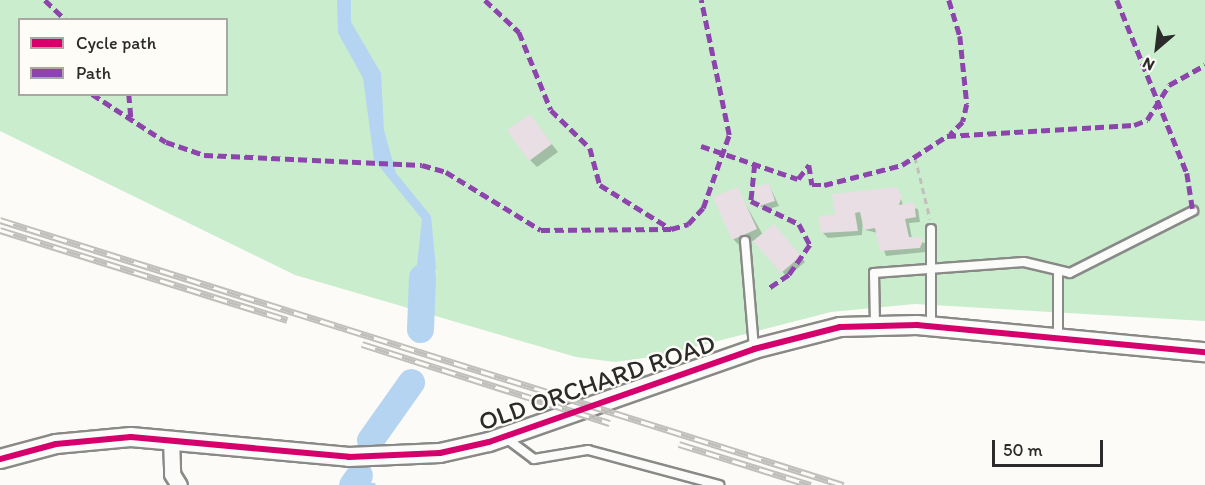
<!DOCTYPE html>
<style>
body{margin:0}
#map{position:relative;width:1205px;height:485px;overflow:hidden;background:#fcfbf8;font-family:Itim,sans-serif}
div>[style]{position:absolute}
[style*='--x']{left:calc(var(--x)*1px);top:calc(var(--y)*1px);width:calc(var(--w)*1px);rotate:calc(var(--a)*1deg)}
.green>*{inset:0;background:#caedce}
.water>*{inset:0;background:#b5d4f2}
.shadow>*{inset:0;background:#0003}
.stream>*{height:4.5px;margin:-2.25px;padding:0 2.25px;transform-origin:2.25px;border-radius:2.25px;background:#b5d4f2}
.river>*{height:27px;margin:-13.5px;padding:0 13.5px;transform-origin:13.5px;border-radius:13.5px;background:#b5d4f2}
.building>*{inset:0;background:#e8dee4}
.path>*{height:3px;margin-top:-1.5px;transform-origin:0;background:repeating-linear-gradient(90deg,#c0bfbc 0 6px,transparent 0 10.5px)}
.roads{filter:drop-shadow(2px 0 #898987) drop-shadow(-2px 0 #898987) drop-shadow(0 2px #898987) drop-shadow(0 -2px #898987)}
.service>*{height:8px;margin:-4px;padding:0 4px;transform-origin:4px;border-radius:4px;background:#fbfbf9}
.minor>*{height:15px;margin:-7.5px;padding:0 7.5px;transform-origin:7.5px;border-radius:7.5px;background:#fbfbf9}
.tertiary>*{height:18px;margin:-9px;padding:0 9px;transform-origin:9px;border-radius:9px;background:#fbfbf9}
.rail>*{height:7px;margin-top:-3.5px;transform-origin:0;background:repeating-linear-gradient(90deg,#fdfcf7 0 14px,#c0bfbc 0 28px);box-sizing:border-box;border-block:2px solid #c0bfbc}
.quiet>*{height:4.5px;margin-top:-2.25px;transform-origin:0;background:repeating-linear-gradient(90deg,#8e44ad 0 9px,transparent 0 13.5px)}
.cycleway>*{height:6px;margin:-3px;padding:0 3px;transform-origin:3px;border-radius:3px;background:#d6006c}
span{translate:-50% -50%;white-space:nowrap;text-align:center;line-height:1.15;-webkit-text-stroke:4.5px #fdfcf7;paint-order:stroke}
.street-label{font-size:26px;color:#2b2b2b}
.legend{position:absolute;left:18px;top:18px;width:210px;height:78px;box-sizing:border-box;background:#fdfcf7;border:2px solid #a9a8a5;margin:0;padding:8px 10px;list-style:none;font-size:18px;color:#2b2b2b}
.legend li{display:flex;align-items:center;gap:12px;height:30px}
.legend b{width:30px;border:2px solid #a9a8a5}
.north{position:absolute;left:1127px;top:18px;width:60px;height:60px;-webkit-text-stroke:4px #fdfcf7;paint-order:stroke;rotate:208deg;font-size:16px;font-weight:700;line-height:24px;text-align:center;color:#2b2b2b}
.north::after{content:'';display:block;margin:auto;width:21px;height:27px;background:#2b2b2b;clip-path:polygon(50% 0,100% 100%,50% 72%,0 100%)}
.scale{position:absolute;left:992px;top:440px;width:111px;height:27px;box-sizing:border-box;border:3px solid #2b2b2b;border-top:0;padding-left:8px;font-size:18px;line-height:21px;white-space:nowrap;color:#2b2b2b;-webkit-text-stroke:4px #fdfcf7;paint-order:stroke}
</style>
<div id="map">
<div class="green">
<i style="clip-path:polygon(evenodd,0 0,1205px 0,1205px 321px,915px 304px,831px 312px,659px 356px,615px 362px,576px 357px,295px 275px,0 131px,0 0,20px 20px,226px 20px,226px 94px,20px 94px,20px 20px)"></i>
</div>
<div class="water">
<i style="clip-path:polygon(337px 0,351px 0,351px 22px,381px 73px,384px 130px,396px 173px,431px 216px,436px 268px,425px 313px,412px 309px,422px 219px,374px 160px,363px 78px,338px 33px)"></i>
</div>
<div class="shadow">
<i style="clip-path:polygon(530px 116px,558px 152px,537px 167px,530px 160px)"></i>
<i style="clip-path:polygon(769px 185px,779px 206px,765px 210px,760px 206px)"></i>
<i style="clip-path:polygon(737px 189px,763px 235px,778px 231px,805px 262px,787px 277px,755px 240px,740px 246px,733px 239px)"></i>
<i style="clip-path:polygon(899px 192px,903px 206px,918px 209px,920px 222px,909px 223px,912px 239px,928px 244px,925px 252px,886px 256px,878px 233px,865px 230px,863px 217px,862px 235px,828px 238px,823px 233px,837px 215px,833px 195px)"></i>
</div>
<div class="stream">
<i style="--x:354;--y:483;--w:19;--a:6"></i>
</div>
<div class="river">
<i style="--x:420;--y:329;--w:52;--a:-87.8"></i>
<i style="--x:370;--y:440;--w:71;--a:-54.7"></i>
<i style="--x:352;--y:485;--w:12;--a:-55"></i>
</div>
<div class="building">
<i style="clip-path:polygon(530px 114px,552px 144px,529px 161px,507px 130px)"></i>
<i style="clip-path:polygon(769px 183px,775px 201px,759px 206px,753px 188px)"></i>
<i style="clip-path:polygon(738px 187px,757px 229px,732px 240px,713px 197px)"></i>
<i style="clip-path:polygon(896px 187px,902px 196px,899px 205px,914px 202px,916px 217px,905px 219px,909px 237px,924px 238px,920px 248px,880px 251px,875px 228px,864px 230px,860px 212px,855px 213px,858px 231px,821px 233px,818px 217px,835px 214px,832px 194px)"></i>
<i style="clip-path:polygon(774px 224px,801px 256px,781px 273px,753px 241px)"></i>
</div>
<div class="path">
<i style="--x:915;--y:157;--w:64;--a:76.4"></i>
</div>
<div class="roads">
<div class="service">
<i style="--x:931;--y:229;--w:96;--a:90"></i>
<i style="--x:745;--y:241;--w:108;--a:85.2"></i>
<i style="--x:1058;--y:272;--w:66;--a:90"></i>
<i style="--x:875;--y:325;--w:52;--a:-91.1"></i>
<i style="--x:874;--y:273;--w:150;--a:-4.2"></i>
<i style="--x:1024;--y:262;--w:47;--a:13.4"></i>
<i style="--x:1070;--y:273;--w:138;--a:-26.8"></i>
<i style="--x:506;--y:438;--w:35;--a:37"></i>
<i style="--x:534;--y:459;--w:55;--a:-9.5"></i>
<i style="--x:588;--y:450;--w:136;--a:15"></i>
</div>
<div class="minor">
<i style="--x:171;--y:439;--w:35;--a:88"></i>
<i style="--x:172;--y:474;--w:13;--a:58"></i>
</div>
<div class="tertiary">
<i style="--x:0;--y:459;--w:58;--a:-15"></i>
<i style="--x:56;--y:444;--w:75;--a:-5.3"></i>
<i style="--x:131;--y:437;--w:219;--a:5.2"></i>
<i style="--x:349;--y:457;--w:91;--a:-2.5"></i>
<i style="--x:440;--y:453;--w:50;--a:-12.7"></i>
<i style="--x:489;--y:442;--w:281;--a:-19.3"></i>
<i style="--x:754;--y:349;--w:89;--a:-14.3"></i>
<i style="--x:840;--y:327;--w:77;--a:-1.5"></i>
<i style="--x:917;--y:325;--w:289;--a:5.4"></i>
</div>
</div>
<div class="rail">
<i style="--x:0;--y:220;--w:884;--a:17.45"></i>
<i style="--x:0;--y:230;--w:301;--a:17.4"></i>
<i style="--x:362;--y:344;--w:260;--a:17.7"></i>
<i style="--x:679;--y:444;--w:138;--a:17.3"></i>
</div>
<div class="quiet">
<i style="--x:45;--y:0;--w:29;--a:44"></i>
<i style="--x:485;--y:0;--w:47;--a:43.3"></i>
<i style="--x:519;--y:32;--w:84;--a:67.7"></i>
<i style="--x:551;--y:110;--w:54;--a:44.3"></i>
<i style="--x:590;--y:148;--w:38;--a:75"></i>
<i style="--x:600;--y:185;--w:84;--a:31.8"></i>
<i style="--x:949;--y:0;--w:38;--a:73"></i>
<i style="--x:960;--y:36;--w:68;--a:84.1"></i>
<i style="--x:967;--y:104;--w:18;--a:103"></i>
<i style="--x:963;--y:122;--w:18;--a:135"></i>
<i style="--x:1117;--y:0;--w:187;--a:68"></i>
<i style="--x:1187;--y:173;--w:38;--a:81"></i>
<i style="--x:92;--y:94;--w:88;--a:33"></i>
<i style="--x:166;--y:142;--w:40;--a:18.9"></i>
<i style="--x:204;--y:155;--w:218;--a:2.6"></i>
<i style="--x:422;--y:165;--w:25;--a:16"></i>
<i style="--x:446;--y:172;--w:111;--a:31.4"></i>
<i style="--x:541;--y:230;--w:130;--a:-0.4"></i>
<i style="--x:671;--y:229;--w:18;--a:-16"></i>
<i style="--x:688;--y:224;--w:22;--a:-47"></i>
<i style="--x:703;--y:208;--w:77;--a:-70.4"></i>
<i style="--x:729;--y:135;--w:138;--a:-101.7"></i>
<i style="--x:129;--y:94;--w:24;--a:85"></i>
<i style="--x:701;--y:146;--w:102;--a:18.8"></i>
<i style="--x:798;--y:179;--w:18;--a:-52"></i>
<i style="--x:809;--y:165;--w:20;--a:81"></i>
<i style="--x:812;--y:185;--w:12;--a:0"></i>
<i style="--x:824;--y:185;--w:81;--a:-14.4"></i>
<i style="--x:902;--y:165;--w:54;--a:-32.8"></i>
<i style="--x:947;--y:136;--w:187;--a:-3.4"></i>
<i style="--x:1134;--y:125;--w:14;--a:-21"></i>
<i style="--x:1147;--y:120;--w:41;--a:-57.8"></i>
<i style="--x:1169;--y:85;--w:41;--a:-29.1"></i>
<i style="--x:755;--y:164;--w:37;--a:96"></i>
<i style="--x:751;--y:201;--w:53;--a:25.6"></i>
<i style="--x:799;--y:224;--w:24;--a:62"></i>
<i style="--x:810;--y:245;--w:37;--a:125"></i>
<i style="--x:789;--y:275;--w:25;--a:146"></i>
</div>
<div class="cycleway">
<i style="--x:0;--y:459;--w:58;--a:-15"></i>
<i style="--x:56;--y:444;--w:75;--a:-5.3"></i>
<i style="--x:131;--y:437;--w:219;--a:5.2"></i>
<i style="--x:349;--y:457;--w:91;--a:-2.5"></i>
<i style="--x:440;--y:453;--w:50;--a:-12.7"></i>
<i style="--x:489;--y:442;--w:281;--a:-19.3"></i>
<i style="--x:754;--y:349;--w:89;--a:-14.3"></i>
<i style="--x:840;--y:327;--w:77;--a:-1.5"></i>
<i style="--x:917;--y:325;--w:289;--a:5.4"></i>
</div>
<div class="street-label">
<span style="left:597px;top:383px;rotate:-19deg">OLD ORCHARD ROAD</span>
</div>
<ul class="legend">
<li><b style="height:8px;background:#d6006c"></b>Cycle path</li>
<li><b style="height:8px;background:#8e44ad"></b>Path</li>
</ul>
<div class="north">N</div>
<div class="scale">50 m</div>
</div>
